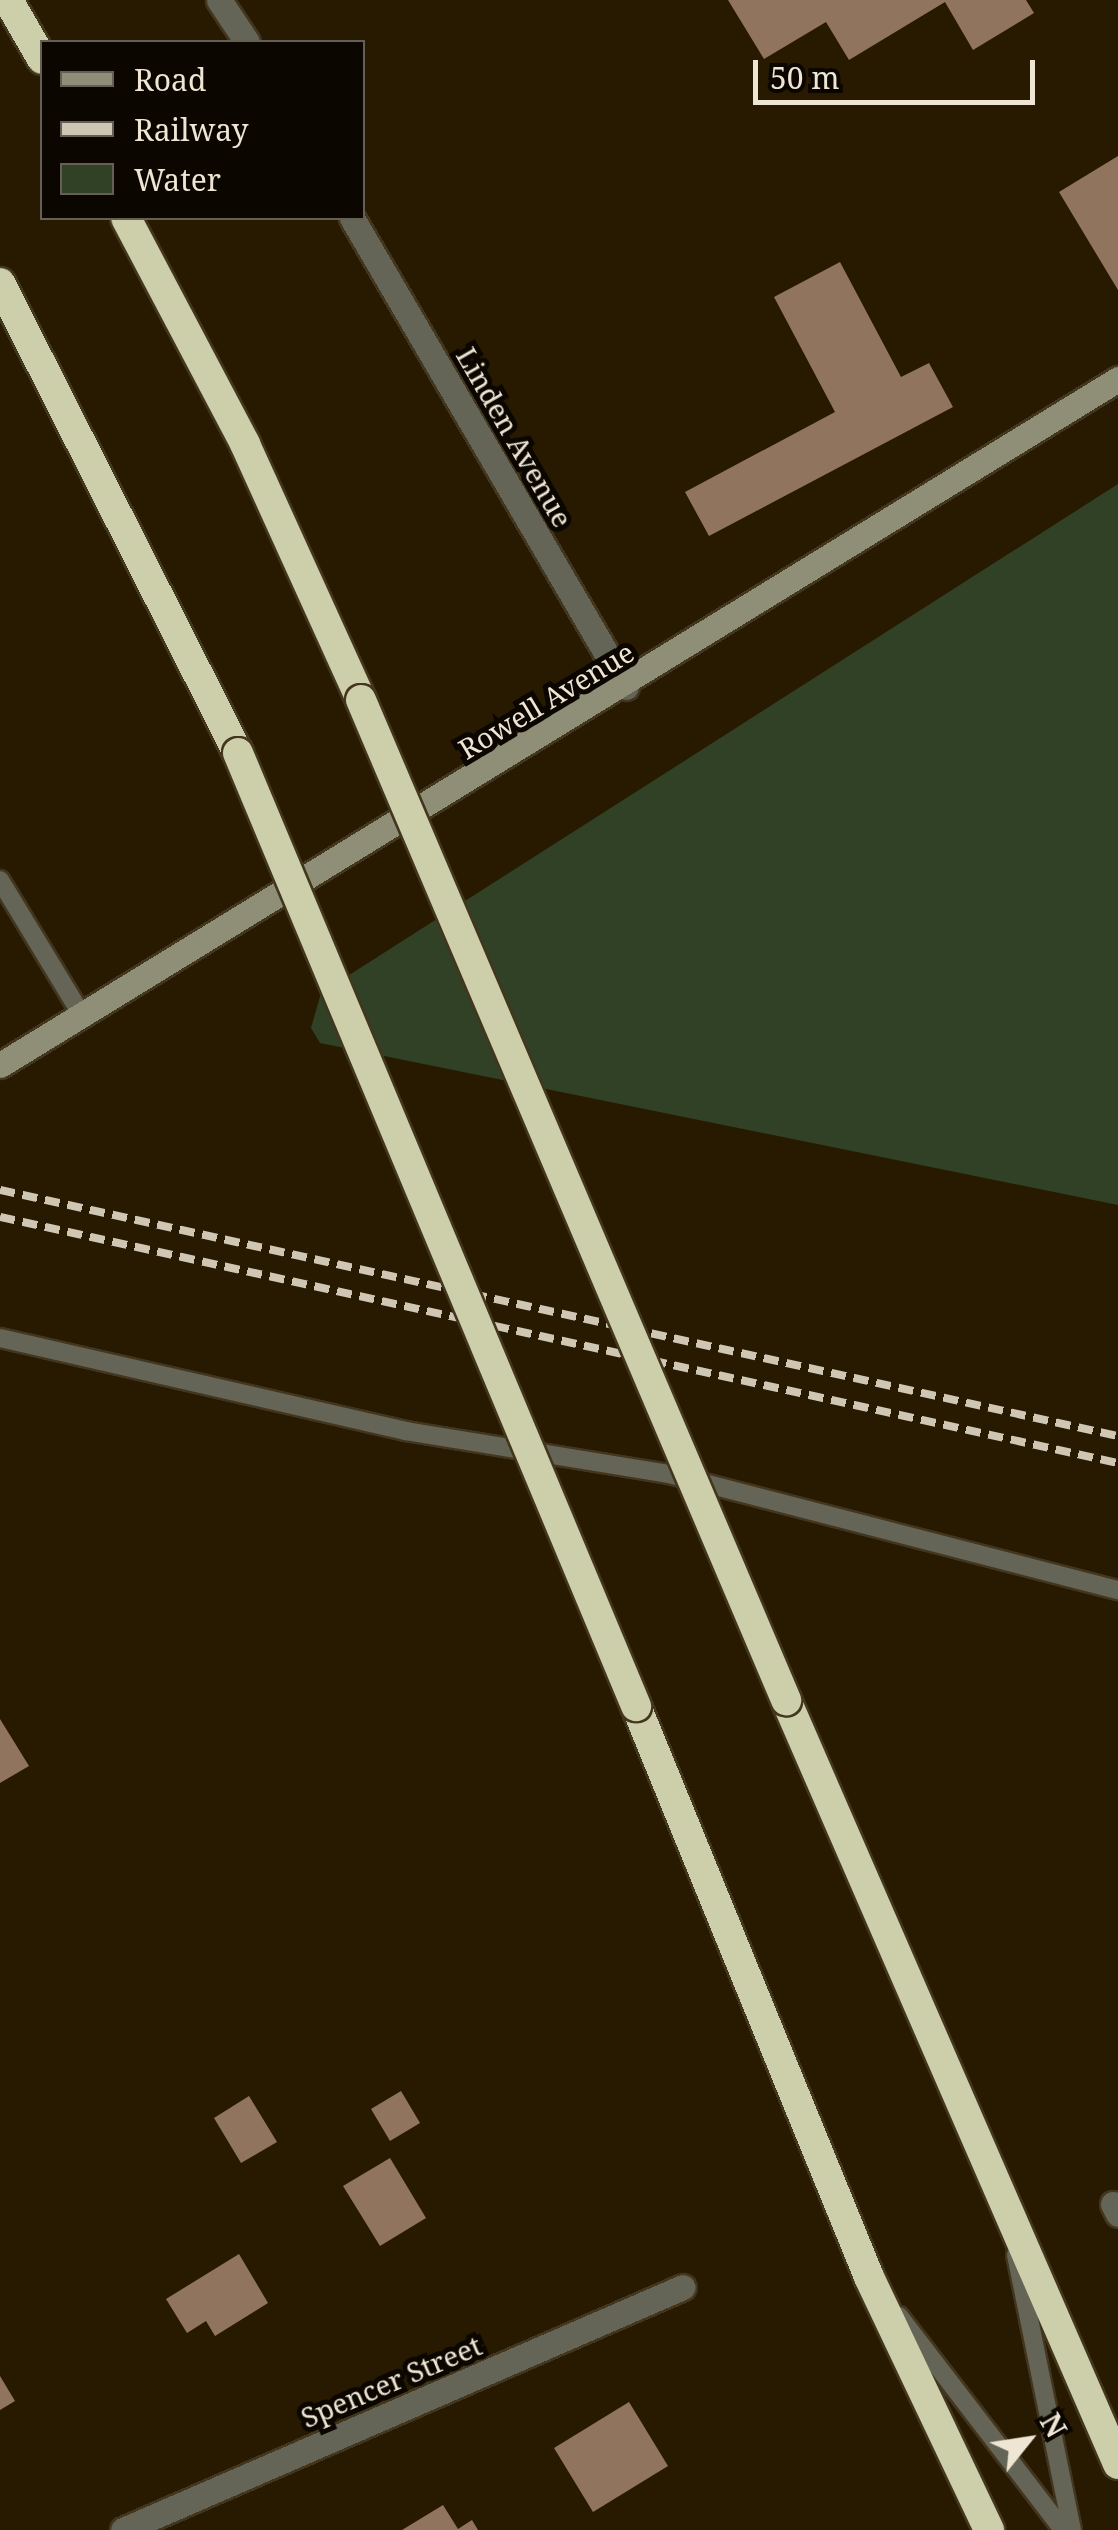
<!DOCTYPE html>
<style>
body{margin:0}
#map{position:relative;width:1118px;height:2530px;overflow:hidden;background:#271a00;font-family:"Noto Serif",serif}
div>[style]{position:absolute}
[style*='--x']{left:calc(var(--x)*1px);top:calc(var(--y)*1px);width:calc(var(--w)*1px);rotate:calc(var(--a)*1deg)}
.water>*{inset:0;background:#304125}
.building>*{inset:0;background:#91745e}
.roads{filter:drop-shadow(2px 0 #43361e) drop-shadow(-2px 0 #43361e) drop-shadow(0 2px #43361e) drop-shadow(0 -2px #43361e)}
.lane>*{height:18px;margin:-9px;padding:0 9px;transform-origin:9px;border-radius:9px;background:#656557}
.street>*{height:25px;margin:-12.5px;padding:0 12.5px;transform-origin:12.5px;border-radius:12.5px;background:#656557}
.secondary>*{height:25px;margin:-12.5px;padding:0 12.5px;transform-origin:12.5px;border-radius:12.5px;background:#8f8f78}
.highway>*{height:30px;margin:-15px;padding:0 15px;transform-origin:15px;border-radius:15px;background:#cdceaa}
.rail>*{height:8px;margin-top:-4px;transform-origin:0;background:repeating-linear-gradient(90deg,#d0c6b4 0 15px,transparent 0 23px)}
.bridges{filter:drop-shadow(2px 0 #43361e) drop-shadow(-2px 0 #43361e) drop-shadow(0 2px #43361e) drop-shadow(0 -2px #43361e)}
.highway-bridge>*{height:30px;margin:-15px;padding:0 15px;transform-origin:15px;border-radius:15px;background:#cdceaa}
span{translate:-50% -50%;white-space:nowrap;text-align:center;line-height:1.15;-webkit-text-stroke:10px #0b0600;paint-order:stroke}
.street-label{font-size:28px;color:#eee5d4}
.legend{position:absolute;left:40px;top:40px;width:325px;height:180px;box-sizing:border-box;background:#0b0600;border:2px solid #665f55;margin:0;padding:12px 18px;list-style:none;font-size:30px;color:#eee5d4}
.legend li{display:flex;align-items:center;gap:20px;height:50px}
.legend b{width:50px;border:2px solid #665f55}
.north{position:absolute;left:978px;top:2390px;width:100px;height:100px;-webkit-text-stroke:8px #0b0600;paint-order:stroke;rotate:60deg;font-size:28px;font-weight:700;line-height:40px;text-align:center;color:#eee5d4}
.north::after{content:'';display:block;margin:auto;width:35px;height:45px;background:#eee5d4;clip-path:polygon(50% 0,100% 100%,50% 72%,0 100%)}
.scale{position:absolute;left:753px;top:60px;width:282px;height:45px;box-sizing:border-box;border:5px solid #eee5d4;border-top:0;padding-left:12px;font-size:30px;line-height:35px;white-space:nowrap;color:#eee5d4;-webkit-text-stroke:8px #0b0600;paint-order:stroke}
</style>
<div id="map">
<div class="water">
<i style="clip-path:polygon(1118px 484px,1118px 1205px,320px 1043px,311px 1028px,321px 993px)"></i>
</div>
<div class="building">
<i style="clip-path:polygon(728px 0,1026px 0,1034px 13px,973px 50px,945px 2px,849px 60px,826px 22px,764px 59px)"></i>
<i style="clip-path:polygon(1118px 156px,1118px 290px,1059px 192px)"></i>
<i style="clip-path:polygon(840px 262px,901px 377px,929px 363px,953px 407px,709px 536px,685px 492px,835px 412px,774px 297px)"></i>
<i style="clip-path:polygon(0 1719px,29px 1766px,0 1783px)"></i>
<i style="clip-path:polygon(401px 2091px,420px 2123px,390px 2141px,371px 2109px)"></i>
<i style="clip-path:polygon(249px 2096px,277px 2142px,241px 2163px,214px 2118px)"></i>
<i style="clip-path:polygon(390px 2158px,426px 2218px,380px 2246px,343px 2186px)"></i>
<i style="clip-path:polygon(239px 2254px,268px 2303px,215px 2336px,206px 2321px,187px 2333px,166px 2299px)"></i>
<i style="clip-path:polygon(0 2376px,15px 2401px,0 2410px)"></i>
<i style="clip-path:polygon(629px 2402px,668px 2466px,593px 2512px,554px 2448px)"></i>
<i style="clip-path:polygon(443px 2505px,458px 2529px,472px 2520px,478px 2530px,402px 2530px)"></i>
</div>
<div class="roads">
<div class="lane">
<i style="--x:0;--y:880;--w:157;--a:58.8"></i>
<i style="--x:0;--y:1338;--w:417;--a:12.9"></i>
<i style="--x:406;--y:1431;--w:266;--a:9.3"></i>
<i style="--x:669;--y:1474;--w:464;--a:14.5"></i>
<i style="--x:1016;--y:2255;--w:281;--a:78.5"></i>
<i style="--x:899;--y:2316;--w:270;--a:52.5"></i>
</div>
<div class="street">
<i style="--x:219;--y:0;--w:50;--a:56.3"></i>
<i style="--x:352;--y:218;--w:543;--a:59.71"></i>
<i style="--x:1113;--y:2204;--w:11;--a:63"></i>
<i style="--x:123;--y:2530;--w:610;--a:-23.46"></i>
</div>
<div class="secondary">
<i style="--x:0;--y:1065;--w:1312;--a:-31.53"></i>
</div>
<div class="highway">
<i style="--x:8;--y:0;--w:68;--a:60"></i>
<i style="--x:126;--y:218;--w:255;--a:62.2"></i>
<i style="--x:245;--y:444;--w:281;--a:65.6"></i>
<i style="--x:0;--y:283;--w:527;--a:63.14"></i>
<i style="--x:786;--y:1700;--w:833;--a:66.51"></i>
<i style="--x:636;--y:1706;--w:617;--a:67.8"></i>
<i style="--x:869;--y:2277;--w:280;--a:64.6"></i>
</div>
</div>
<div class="rail">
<i style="--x:0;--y:1190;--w:1145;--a:12.41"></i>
<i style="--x:0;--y:1217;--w:1145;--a:12.41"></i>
</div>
<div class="bridges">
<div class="highway-bridge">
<i style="--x:361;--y:700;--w:1087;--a:66.97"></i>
<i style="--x:238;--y:753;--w:1033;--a:67.33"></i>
</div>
</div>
<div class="street-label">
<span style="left:515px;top:437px;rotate:60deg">Linden Avenue</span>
<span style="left:546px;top:700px;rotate:-31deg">Rowell Avenue</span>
<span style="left:391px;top:2381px;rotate:-23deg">Spencer Street</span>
</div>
<ul class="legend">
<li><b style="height:12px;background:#8f8f78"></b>Road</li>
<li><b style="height:12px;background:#d0c6b4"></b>Railway</li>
<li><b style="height:28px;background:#304125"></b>Water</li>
</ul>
<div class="north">N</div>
<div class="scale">50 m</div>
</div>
